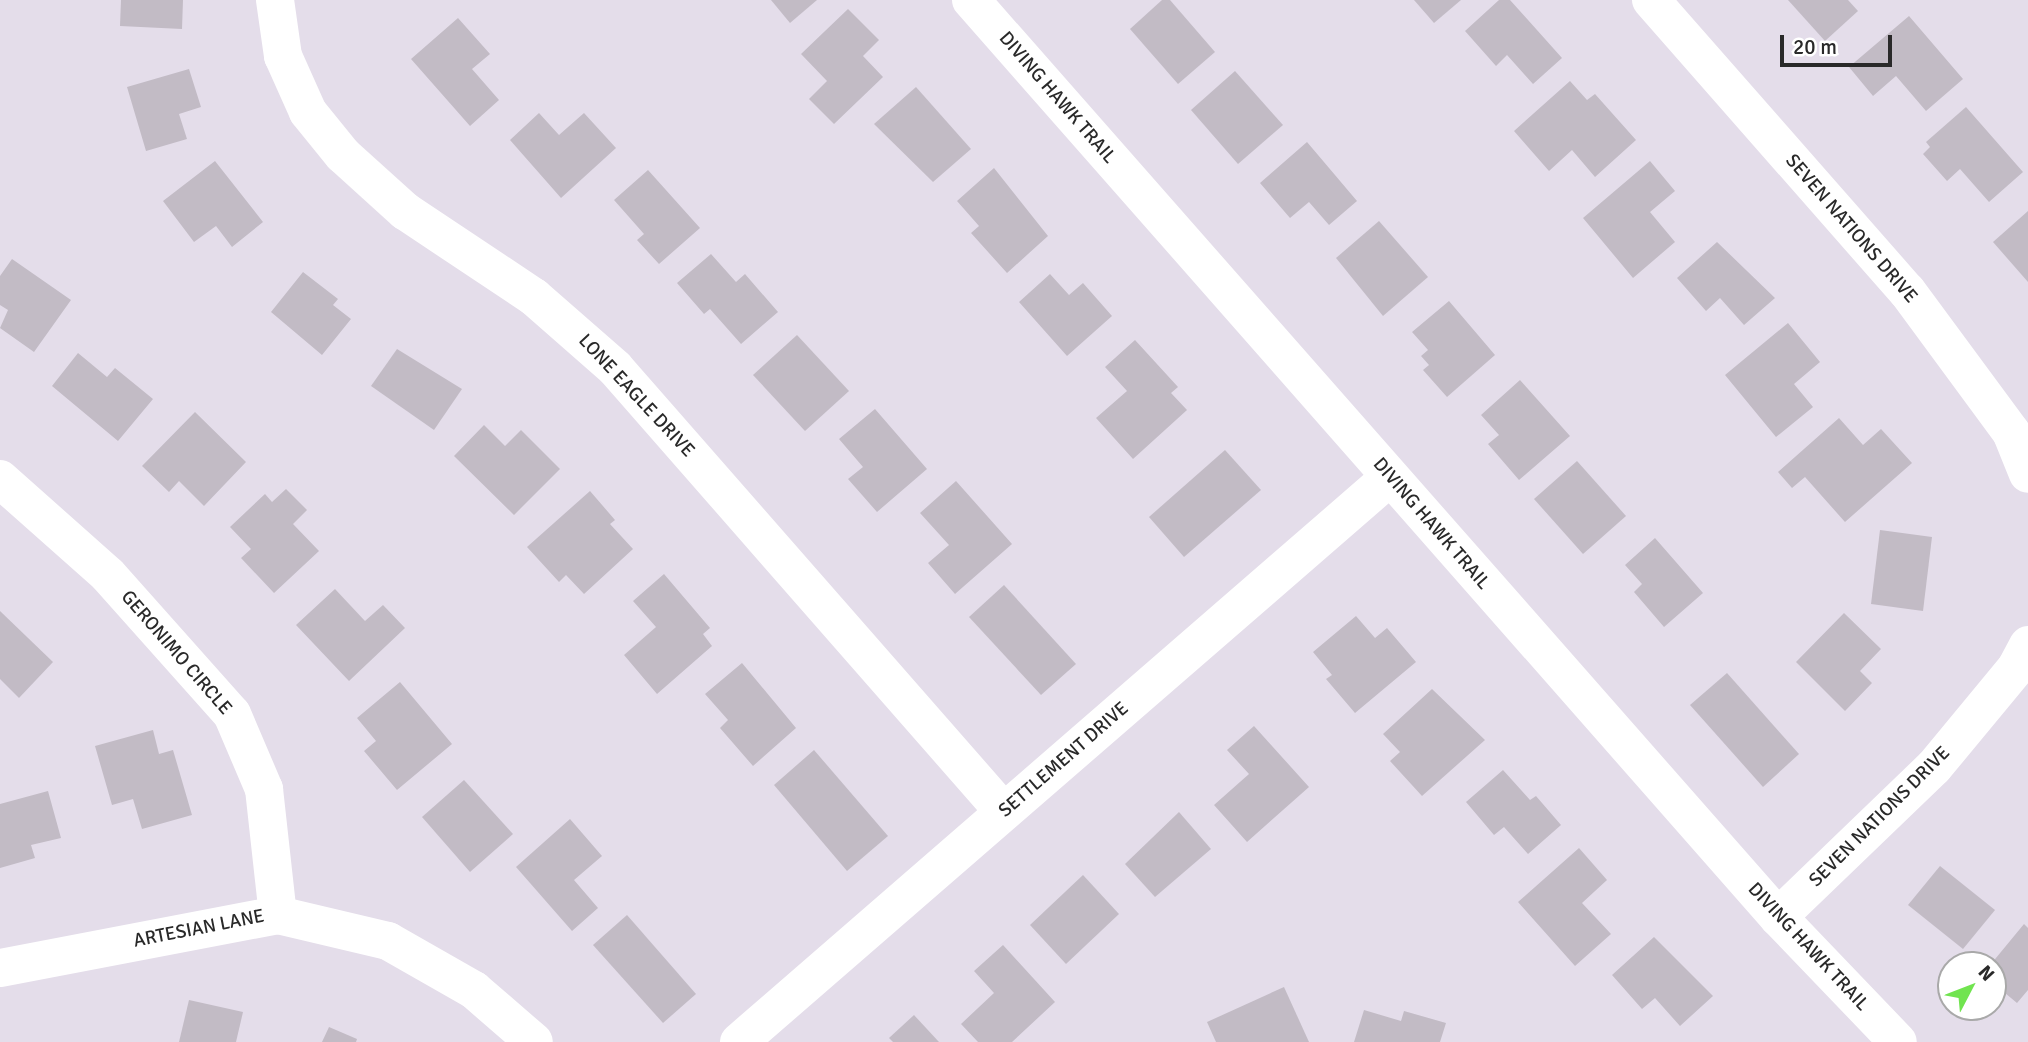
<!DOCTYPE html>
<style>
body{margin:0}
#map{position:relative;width:2028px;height:1042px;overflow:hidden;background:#e4ddea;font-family:Signika,sans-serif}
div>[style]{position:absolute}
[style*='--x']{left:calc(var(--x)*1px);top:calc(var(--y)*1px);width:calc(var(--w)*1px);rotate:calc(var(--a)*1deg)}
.building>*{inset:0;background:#c2bbc5}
.minor>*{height:38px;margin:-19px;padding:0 19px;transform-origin:19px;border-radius:19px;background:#fff}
span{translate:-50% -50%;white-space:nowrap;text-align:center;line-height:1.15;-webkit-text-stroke:7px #fff;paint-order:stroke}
.street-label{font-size:19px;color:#292929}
.north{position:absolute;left:1937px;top:951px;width:70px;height:70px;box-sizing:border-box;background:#fff;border:2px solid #a9a9a9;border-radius:50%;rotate:48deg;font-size:19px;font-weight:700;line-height:28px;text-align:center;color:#292929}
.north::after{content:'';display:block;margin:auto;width:24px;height:32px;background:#71e450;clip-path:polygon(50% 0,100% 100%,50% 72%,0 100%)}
.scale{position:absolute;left:1780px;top:35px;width:112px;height:32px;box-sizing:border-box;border:4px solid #292929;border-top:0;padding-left:9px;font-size:21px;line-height:24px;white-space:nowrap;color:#292929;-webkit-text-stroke:5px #fff;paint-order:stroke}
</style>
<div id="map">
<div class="building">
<i style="clip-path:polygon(121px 0,183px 0,182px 29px,120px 26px)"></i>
<i style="clip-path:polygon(771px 0,817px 0,790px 23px)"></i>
<i style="clip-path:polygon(1162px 0,1170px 0,1215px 52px,1178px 84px,1130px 29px)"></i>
<i style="clip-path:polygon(1414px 0,1461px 0,1434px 23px)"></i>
<i style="clip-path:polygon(1499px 0,1510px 0,1562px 58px,1533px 84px,1507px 55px,1496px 66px,1465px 31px)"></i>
<i style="clip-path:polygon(1788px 0,1848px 0,1858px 11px,1825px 41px)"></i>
<i style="clip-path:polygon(848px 9px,879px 40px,863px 56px,883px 77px,834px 124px,809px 99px,827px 81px,801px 54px)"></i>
<i style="clip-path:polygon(1909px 16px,1963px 79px,1926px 111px,1896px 76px,1873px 96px,1849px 67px)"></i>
<i style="clip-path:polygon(458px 18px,490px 54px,472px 69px,499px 100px,470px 126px,411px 59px)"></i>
<i style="clip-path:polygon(189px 69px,201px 107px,179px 114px,187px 139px,146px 151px,127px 87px)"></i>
<i style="clip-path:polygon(1235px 71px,1283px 125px,1238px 164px,1191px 110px)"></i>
<i style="clip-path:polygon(1570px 81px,1587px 100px,1595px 94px,1636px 140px,1595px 177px,1572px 150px,1549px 171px,1514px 131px)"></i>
<i style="clip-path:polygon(916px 87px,971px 149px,933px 182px,874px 124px)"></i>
<i style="clip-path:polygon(1966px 107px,2023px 172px,1989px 202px,1960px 169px,1947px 181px,1923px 154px,1930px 147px,1926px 142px)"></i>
<i style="clip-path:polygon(539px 113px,559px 135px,584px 113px,616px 148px,561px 198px,510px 140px)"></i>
<i style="clip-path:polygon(1307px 142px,1357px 201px,1329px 225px,1309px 202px,1290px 218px,1260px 183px)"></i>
<i style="clip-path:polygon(215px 161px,263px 222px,232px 247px,216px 226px,194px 242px,163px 201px)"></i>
<i style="clip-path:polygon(1650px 161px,1675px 191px,1650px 212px,1675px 242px,1633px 278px,1583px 218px)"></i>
<i style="clip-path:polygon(994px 168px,1048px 236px,1007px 273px,971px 233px,979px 226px,957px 201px)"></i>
<i style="clip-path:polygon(648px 170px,700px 228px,659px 264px,637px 240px,644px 234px,614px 200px)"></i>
<i style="clip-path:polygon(2028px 211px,2028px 282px,1993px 242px)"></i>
<i style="clip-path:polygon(1379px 221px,1428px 277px,1383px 316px,1336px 258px)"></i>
<i style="clip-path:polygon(1717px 242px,1775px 298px,1744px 325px,1720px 298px,1706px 311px,1677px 278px)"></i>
<i style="clip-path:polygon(711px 254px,736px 282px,745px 274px,778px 312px,741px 344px,710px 309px,704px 314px,677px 283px)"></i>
<i style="clip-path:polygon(12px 259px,71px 300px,34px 352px,0 328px,8px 310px,0 305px,0 276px)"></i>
<i style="clip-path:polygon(303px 272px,338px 299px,333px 305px,351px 319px,322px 355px,271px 312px)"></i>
<i style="clip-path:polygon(1050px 274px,1069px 295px,1083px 283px,1112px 316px,1067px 356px,1019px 302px)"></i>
<i style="clip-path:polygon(1449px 301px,1495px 355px,1447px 397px,1423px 370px,1429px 365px,1421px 356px,1428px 350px,1412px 332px)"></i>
<i style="clip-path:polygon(1788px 323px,1820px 362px,1794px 384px,1813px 407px,1776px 437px,1725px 375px)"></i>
<i style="clip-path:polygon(797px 335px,849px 391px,805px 431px,753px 375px)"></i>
<i style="clip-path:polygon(1135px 340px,1178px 387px,1171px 393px,1187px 410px,1133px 459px,1096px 418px,1127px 391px,1105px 367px)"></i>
<i style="clip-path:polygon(397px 349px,462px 389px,434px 430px,371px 386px)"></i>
<i style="clip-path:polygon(78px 353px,107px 377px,115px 368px,153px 399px,118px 441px,52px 386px)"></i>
<i style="clip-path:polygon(1520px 380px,1570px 436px,1519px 480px,1488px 444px,1499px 435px,1481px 415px)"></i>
<i style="clip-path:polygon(875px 409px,927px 469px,877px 512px,848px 479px,863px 467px,839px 439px)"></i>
<i style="clip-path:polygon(195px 412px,246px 462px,204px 506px,179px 481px,169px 492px,142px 466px)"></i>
<i style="clip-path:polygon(1839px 418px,1863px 445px,1881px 429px,1912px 463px,1845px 522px,1805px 477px,1792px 488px,1778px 472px)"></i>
<i style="clip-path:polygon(484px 425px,505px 446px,521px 430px,560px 469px,514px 515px,454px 456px)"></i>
<i style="clip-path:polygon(1225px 450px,1261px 490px,1184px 557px,1149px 517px)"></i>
<i style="clip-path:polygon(1577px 461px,1626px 516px,1583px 554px,1534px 499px)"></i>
<i style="clip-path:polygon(956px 481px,1012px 544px,955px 594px,928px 563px,949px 545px,920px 513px)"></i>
<i style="clip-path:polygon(286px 489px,307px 510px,293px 524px,319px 551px,274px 593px,241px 558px,251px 549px,230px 527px,265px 494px,272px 502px)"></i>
<i style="clip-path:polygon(590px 491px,615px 520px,610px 524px,633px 549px,584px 594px,566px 575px,559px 582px,527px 547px)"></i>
<i style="clip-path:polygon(1880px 530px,1932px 537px,1923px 611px,1871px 604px)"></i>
<i style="clip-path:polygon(1655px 538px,1703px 593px,1664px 627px,1634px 592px,1642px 584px,1625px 565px)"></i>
<i style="clip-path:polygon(664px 574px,710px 628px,703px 634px,712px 646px,657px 694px,624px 655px,656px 627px,633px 601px)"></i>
<i style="clip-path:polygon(1004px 585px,1076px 664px,1041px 695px,969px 617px)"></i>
<i style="clip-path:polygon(335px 589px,365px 621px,383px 605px,405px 628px,349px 681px,296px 625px)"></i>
<i style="clip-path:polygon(0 611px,53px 662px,19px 698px,0 679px)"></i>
<i style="clip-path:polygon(1844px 613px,1881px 649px,1860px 671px,1872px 683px,1845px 711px,1796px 662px)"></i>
<i style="clip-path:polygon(1356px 616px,1375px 638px,1387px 628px,1416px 662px,1355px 713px,1326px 679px,1332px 675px,1313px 652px)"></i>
<i style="clip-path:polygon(742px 663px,796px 728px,753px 766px,720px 728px,728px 720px,705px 694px)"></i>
<i style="clip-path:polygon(1727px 673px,1799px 754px,1763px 787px,1690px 705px)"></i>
<i style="clip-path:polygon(400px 682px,452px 744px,397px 790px,364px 751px,376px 741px,357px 718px)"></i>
<i style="clip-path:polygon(1432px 689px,1485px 740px,1422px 796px,1390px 761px,1400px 752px,1383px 734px)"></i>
<i style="clip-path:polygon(1254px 726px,1309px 787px,1247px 842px,1214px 805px,1249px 774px,1227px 750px)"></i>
<i style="clip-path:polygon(153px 730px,159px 754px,173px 750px,192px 815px,142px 829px,133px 799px,112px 805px,95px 746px)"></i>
<i style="clip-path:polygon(814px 750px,888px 836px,847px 871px,774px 785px)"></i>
<i style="clip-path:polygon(1503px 770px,1530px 800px,1536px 796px,1561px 825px,1528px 854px,1504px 827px,1494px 835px,1466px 802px)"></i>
<i style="clip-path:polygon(464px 780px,513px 834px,470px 872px,422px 817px)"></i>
<i style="clip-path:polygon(48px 791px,61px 838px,31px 845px,35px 858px,0 868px,0 804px)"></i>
<i style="clip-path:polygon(1179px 812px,1211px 849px,1155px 897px,1125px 864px)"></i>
<i style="clip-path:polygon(570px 819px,602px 856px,574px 880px,598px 908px,572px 931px,516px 867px)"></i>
<i style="clip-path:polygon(1579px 848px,1607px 880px,1582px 903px,1611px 934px,1575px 966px,1518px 902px)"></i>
<i style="clip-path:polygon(1940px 866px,1995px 910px,1963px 949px,1908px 905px)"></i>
<i style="clip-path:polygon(1083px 875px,1119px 914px,1066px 964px,1030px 925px)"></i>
<i style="clip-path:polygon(627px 915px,696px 994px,663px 1023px,593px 945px)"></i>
<i style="clip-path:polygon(2024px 924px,2028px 928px,2028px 990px,2017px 1003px,1993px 983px,1997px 968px,1991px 964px)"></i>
<i style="clip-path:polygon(1654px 937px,1713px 996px,1680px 1026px,1655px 998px,1642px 1009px,1612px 975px)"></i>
<i style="clip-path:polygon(1003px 945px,1055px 1002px,1012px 1042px,978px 1042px,961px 1024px,994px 993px,974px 971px)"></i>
<i style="clip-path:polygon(1284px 987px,1309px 1042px,1216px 1042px,1207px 1022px)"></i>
<i style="clip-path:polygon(189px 1000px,243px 1012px,236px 1042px,179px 1042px)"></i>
<i style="clip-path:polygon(1364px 1010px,1401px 1021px,1404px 1011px,1446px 1023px,1440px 1042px,1354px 1042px)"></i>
<i style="clip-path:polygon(914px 1015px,939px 1042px,893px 1042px,889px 1038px)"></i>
<i style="clip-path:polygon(329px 1027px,357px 1039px,356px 1042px,322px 1042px)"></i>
</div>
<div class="minor">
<i style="--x:275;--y:0;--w:57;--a:81.9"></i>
<i style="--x:283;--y:56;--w:61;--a:65.9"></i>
<i style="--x:308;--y:112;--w:55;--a:50.9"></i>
<i style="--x:343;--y:155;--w:84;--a:42.1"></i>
<i style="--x:405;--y:211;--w:155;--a:33.7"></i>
<i style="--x:534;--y:297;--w:108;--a:41.2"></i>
<i style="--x:615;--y:368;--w:590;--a:48.78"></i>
<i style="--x:971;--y:0;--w:1222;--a:48.65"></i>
<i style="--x:1778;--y:917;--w:173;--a:46.2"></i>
<i style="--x:1651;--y:0;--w:388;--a:48.7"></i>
<i style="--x:1907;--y:291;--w:175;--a:53.6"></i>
<i style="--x:2011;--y:432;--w:45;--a:68"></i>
<i style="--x:0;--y:479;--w:144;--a:41.6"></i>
<i style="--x:108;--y:575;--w:186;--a:48.3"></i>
<i style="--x:232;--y:714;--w:82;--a:66.9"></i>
<i style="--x:264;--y:789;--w:127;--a:83.7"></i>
<i style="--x:1778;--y:917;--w:216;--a:-43.9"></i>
<i style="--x:1934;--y:767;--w:129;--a:-50.4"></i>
<i style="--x:2016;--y:668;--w:26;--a:-62"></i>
<i style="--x:0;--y:968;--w:283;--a:-10.8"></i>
<i style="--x:278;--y:915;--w:113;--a:13.3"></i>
<i style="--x:388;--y:941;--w:99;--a:29.7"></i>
<i style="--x:474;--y:990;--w:79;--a:40.9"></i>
<i style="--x:739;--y:1042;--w:861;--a:-40.95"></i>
</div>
<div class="street-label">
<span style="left:1057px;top:98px;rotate:49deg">DIVING HAWK TRAIL</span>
<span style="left:1851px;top:229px;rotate:49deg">SEVEN NATIONS DRIVE</span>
<span style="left:636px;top:396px;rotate:47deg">LONE EAGLE DRIVE</span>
<span style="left:1431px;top:524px;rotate:49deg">DIVING HAWK TRAIL</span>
<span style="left:176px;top:653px;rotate:49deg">GERONIMO CIRCLE</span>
<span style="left:1064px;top:760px;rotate:-41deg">SETTLEMENT DRIVE</span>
<span style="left:1880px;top:817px;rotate:-45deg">SEVEN NATIONS DRIVE</span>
<span style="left:199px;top:929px;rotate:-11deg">ARTESIAN LANE</span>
<span style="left:1808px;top:947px;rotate:47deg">DIVING HAWK TRAIL</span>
</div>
<div class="north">N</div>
<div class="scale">20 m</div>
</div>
